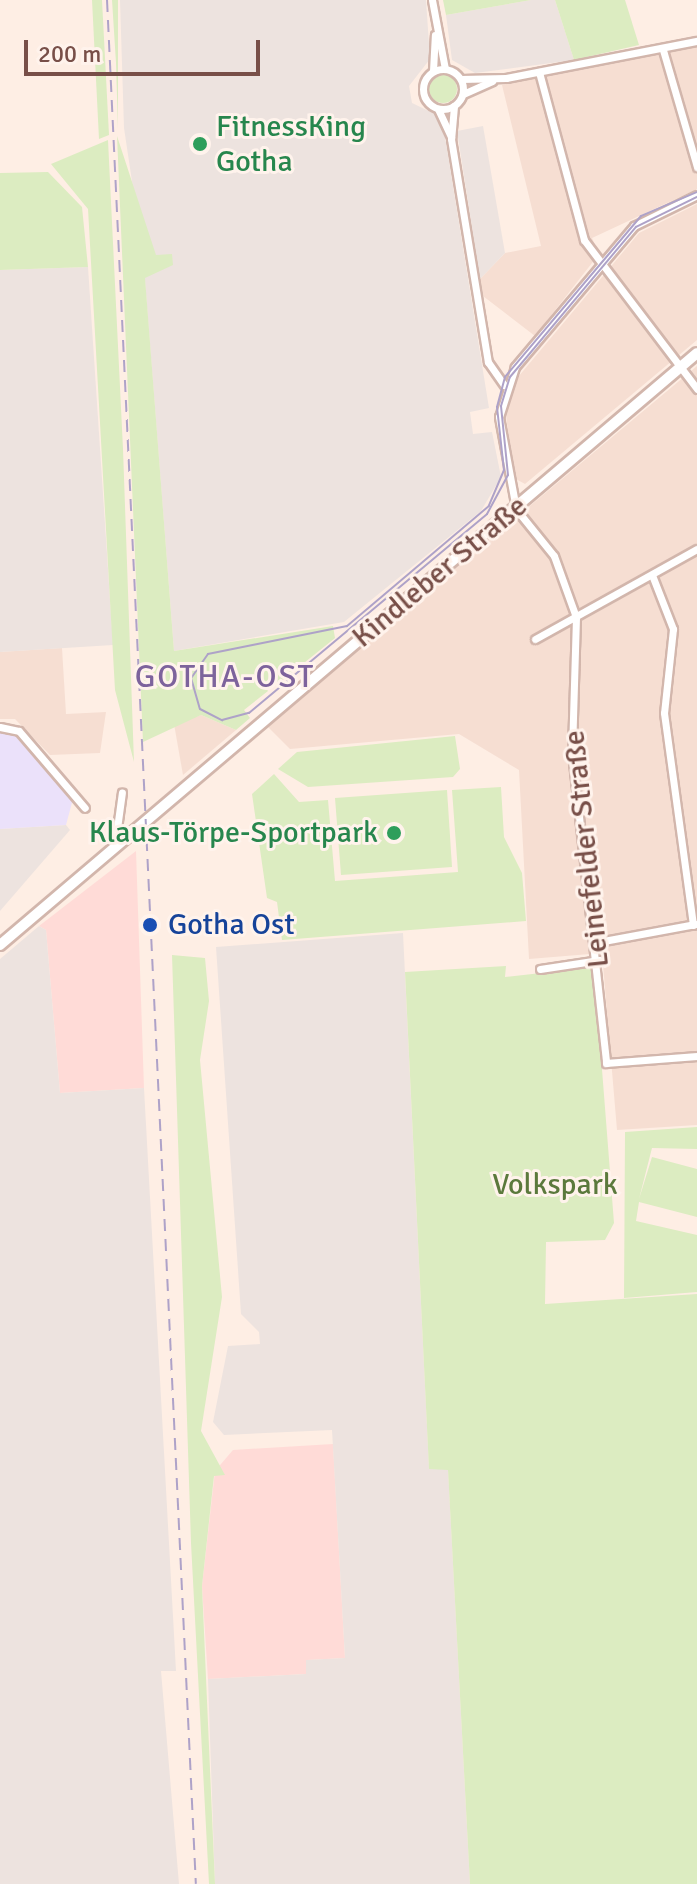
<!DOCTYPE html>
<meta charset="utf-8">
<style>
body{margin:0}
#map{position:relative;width:697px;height:1884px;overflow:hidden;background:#feeee4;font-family:Signika,sans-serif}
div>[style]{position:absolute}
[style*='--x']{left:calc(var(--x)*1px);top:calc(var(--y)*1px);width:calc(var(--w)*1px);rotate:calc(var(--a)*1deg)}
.residential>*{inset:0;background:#f6ded2}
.commercial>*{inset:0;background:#ffdbd7}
.industrial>*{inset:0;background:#ede3df}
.education>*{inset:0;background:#ebe1fa}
.green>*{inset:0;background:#dcecc1}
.round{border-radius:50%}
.roads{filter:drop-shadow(2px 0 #d2b6ac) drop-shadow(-2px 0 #d2b6ac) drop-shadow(0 2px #d2b6ac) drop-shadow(0 -2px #d2b6ac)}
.minor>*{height:7px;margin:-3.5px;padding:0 3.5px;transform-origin:3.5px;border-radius:3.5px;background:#fff}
.minor>.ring{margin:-3.5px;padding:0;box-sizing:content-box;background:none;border:7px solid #fff;border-radius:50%}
.secondary>*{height:10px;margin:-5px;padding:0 5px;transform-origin:5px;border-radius:5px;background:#fff}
.tram>*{height:2px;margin:-1px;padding:0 1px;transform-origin:1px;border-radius:1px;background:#aea2c8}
.rail>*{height:2px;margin-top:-1px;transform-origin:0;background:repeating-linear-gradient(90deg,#aea2c8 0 12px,transparent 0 20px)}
.dots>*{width:22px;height:22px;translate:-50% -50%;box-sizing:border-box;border:4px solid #fff3ec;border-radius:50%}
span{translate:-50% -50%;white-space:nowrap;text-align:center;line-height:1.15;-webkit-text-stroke:6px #fff3ec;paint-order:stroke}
.leisure-label{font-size:30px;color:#27864d}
.left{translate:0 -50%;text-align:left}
.right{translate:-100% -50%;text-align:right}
.street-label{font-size:30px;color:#784f48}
.transit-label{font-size:30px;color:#164399}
.park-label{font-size:30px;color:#5b793c}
.neighbourhood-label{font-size:32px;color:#7d639c;letter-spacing:2px}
.scale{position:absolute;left:24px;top:40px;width:236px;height:36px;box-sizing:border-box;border:4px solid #784f48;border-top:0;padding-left:10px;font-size:24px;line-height:28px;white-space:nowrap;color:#784f48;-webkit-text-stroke:6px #fff3ec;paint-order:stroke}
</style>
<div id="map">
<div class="residential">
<i style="clip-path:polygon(697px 44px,697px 189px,592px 238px,599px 254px,535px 336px,483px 296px,480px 279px,505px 253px,541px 246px,502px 85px)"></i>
<i style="clip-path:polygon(697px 204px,697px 340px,525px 484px,514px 478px,505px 407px,513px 383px,639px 233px)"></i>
<i style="clip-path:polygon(697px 366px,697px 1125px,617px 1130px,602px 953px,529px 959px,519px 770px,459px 734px,290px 749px,267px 726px)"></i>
<i style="clip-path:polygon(62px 648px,66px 714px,106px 712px,100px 753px,50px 755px,15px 719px,0 719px,0 652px)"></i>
<i style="clip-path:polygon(201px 715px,236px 730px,183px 775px,174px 724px)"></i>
</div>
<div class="commercial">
<i style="clip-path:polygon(136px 851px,144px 1088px,60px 1093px,46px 930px,39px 926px)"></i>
<i style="clip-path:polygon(333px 1444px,345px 1658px,307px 1660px,306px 1674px,208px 1679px,202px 1586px,215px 1471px,233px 1450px)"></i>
</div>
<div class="industrial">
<i style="clip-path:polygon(120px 0,426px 0,430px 59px,409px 86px,412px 103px,437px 115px,444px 130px,489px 408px,470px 412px,473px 434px,492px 432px,501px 477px,481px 511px,344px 622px,174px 651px,143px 255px,124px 128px)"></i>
<i style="clip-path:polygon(531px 0,555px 0,574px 60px,475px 73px,452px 60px,446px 15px)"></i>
<i style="clip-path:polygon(483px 126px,505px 253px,480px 279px,457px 131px)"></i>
<i style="clip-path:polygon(88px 267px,113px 645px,0 652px,0 270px)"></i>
<i style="clip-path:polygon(66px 825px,70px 830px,0 911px,0 829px)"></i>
<i style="clip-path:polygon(39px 926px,46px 930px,60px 1093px,144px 1088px,176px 1671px,161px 1671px,179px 1884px,0 1884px,0 959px)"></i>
<i style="clip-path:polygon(403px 933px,429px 1468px,448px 1469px,470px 1884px,215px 1884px,208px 1679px,306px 1674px,306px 1660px,345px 1658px,332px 1430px,224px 1435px,213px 1422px,228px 1346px,260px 1344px,259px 1332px,241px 1314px,216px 947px)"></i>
</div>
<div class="education">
<i style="clip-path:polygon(0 732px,19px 737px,73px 799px,66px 825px,0 829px)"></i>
</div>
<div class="green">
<i style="clip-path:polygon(92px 0,102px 0,109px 135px,99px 139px)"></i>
<i style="clip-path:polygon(112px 0,118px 0,118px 130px,116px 63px)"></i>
<i style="clip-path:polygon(443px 0,531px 0,446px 15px)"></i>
<i style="clip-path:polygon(555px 0,625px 0,639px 45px,574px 60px)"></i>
<i class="round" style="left:429px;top:75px;width:28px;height:28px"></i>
<i style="clip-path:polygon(117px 136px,156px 255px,172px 254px,173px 265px,145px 278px,174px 651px,333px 626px,335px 638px,279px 683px,272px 677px,263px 684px,268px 691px,244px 710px,250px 718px,236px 730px,201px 715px,143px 742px)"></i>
<i style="clip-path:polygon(108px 140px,123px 449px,134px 762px,115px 690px,88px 209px,51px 164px)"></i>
<i style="clip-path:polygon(48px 172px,82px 207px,88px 267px,0 270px,0 173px)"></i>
<i style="clip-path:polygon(455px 736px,460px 769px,453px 777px,308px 787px,278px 769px,297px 752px)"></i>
<i style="clip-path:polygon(274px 774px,299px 802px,328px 800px,335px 881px,458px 872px,452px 790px,501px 787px,504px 837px,522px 873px,526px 921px,282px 940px,277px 902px,267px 898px,252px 794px)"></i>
<i style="clip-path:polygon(447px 790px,452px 867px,341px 875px,335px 798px)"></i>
<i style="clip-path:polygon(172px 955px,205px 958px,209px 1001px,200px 1060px,222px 1297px,201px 1431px,225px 1475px,214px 1476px,202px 1586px,215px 1884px,209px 1884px,191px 1543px)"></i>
<i style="clip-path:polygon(506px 966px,505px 977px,594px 967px,614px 1223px,605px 1240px,546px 1242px,545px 1304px,697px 1294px,697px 1884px,470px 1884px,448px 1470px,429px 1469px,405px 972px)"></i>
<i style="clip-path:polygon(697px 1127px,697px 1149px,652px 1148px,639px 1199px,652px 1157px,697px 1169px,697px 1217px,639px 1202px,636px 1221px,697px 1235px,697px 1292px,624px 1298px,625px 1132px)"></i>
</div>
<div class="roads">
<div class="minor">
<i style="--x:432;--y:0;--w:70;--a:79.3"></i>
<i style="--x:663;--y:50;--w:122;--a:73.8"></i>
<i class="ring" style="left:423px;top:69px;width:33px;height:33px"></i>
<i style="--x:433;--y:71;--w:36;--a:-87"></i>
<i style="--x:539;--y:72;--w:174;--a:75"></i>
<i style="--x:584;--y:240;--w:187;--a:52.8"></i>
<i style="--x:461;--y:79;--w:45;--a:-1.3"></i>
<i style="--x:506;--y:78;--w:195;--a:-11"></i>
<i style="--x:463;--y:94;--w:32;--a:-24"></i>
<i style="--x:454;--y:106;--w:33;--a:95"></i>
<i style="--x:451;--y:139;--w:226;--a:80.6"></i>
<i style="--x:488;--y:362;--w:28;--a:55"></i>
<i style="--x:438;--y:109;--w:31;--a:65"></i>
<i style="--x:697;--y:195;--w:70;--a:153.8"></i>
<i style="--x:634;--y:226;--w:185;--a:130.2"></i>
<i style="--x:515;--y:367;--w:52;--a:107.7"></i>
<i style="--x:499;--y:417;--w:94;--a:79.5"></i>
<i style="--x:516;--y:509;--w:60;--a:51"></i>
<i style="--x:554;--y:556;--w:65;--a:70.2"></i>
<i style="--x:576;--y:617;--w:136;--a:91.7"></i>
<i style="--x:572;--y:753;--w:312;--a:83.7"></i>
<i style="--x:606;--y:1063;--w:91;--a:-4.4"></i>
<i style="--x:652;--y:575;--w:58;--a:68.7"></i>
<i style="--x:673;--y:629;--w:84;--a:96.1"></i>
<i style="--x:664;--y:713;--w:214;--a:82.2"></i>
<i style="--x:535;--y:639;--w:185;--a:-29.1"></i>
<i style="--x:0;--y:727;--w:19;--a:12"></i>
<i style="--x:19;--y:731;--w:101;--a:49.4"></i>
<i style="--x:115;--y:843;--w:51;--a:-82.2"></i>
<i style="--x:598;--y:942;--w:99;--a:-10.5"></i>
<i style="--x:540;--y:969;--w:60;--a:-8.7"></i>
</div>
<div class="secondary">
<i style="--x:0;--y:945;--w:914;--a:-40.34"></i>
</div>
</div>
<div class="tram">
<i style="--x:697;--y:192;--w:61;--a:156.8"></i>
<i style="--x:641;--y:216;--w:211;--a:130.2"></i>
<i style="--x:505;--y:377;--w:31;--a:105"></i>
<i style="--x:497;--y:407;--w:63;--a:83.7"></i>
<i style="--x:504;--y:470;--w:39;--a:113"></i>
<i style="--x:489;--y:506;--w:186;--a:139.8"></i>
<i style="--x:347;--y:626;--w:142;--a:168.6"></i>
<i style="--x:208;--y:654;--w:29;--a:125"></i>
<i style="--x:191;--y:678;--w:32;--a:74"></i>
<i style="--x:200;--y:709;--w:25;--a:27"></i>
<i style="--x:222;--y:720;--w:28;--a:-15"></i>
<i style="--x:249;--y:713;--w:310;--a:-39.9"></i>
<i style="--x:487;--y:514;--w:44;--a:-61.7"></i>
<i style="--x:508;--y:475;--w:69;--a:-95.8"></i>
<i style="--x:501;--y:406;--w:30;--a:-73"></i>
<i style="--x:510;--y:377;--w:196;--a:-50"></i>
<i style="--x:636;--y:227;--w:68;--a:-26.2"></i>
</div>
<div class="rail">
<i style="--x:107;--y:0;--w:1886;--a:87.3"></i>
</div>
<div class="dots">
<i style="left:200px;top:144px;background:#2e9e5b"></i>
<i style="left:394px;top:833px;background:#2e9e5b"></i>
<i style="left:150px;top:925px;background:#1a4fb4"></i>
</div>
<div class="leisure-label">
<span class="left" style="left:216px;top:144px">FitnessKing<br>Gotha</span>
<span class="right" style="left:378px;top:833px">Klaus-Törpe-Sportpark</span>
</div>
<div class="street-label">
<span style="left:440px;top:572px;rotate:-40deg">Kindleber Straße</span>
<span style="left:587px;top:849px;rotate:-96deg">Leinefelder Straße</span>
</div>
<div class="transit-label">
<span class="left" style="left:168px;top:925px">Gotha Ost</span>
</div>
<div class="park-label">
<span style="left:555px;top:1185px">Volkspark</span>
</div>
<div class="neighbourhood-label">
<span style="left:225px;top:677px">GOTHA-OST</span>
</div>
<div class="scale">200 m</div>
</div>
